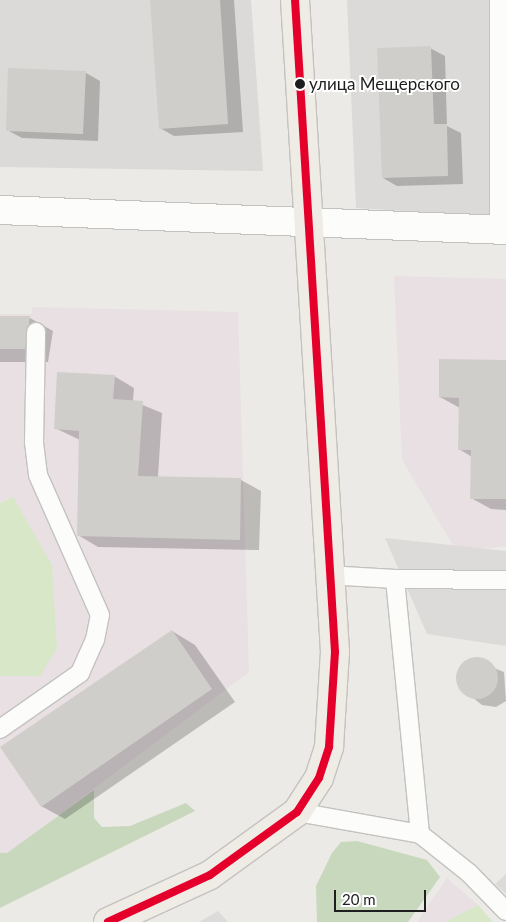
<!DOCTYPE html>
<meta charset="utf-8">
<style>
body{margin:0}
#map{position:relative;width:506px;height:922px;overflow:hidden;background:#eceae6;font-family:Lato,sans-serif}
div>[style]{position:absolute}
[style*='--x']{left:calc(var(--x)*1px);top:calc(var(--y)*1px);width:calc(var(--w)*1px);rotate:calc(var(--a)*1deg)}
.residential>*{inset:0;background:#dbdad8}
.industrial>*{inset:0;background:#e9e0e4}
.grass>*{inset:0;background:#d8e7c7}
.forest>*{inset:0;background:#c7d8bd}
.parking>*{inset:0;background:#dcdbda}
.shadow>*{inset:0;background:#0003}
.building>*{inset:0;background:#d0cecb}
.round{border-radius:50%}
.roads{filter:drop-shadow(1px 0 #c3c2c1) drop-shadow(-1px 0 #c3c2c1) drop-shadow(0 1px #c3c2c1) drop-shadow(0 -1px #c3c2c1)}
.lane>*{height:18px;margin:-9px;padding:0 9px;transform-origin:9px;border-radius:9px;background:#fcfcfb}
.street>*{height:28px;margin:-14px;padding:0 14px;transform-origin:14px;border-radius:14px;background:#fcfcfb}
.primary>*{height:28px;margin:-14px;padding:0 14px;transform-origin:14px;border-radius:14px;background:#efebe5}
.bus-1>*{height:8px;margin:-4px;padding:0 4px;transform-origin:4px;border-radius:4px;background:#e4002b}
.dots>*{width:14px;height:14px;translate:-50% -50%;box-sizing:border-box;border:2px solid #fff;border-radius:50%}
span{translate:-50% -50%;white-space:nowrap;text-align:center;line-height:1.15;-webkit-text-stroke:4px #fff;paint-order:stroke}
.bus-label{font-size:17px;color:#1e1e1e}
.left{translate:0 -50%;text-align:left}
.scale{position:absolute;left:334px;top:890px;width:92px;height:22px;box-sizing:border-box;border:2px solid #1e1e1e;border-top:0;padding-left:6px;font-size:15px;line-height:18px;white-space:nowrap;color:#1e1e1e;-webkit-text-stroke:4px #fff;paint-order:stroke}
</style>
<div id="map">
<div class="residential">
<i style="clip-path:polygon(0 0,251px 0,263px 171px,0 167px)"></i>
<i style="clip-path:polygon(347px 0,506px 0,506px 217px,356px 208px)"></i>
</div>
<div class="industrial">
<i style="clip-path:polygon(394px 276px,506px 279px,506px 546px,457px 552px,402px 460px)"></i>
<i style="clip-path:polygon(33px 307px,238px 312px,249px 672px,7px 854px,0 853px,0 314px,31px 314px)"></i>
<i style="clip-path:polygon(447px 878px,478px 905px,445px 922px,417px 922px)"></i>
</div>
<div class="grass">
<i style="clip-path:polygon(13px 497px,52px 565px,57px 648px,40px 676px,0 676px,0 503px)"></i>
<i style="clip-path:polygon(478px 905px,493px 922px,445px 922px)"></i>
</div>
<div class="forest">
<i style="clip-path:polygon(94px 790px,94px 818px,102px 827px,130px 826px,186px 803px,195px 811px,0 908px,0 853px,7px 853px)"></i>
<i style="clip-path:polygon(357px 841px,427px 860px,440px 877px,408px 922px,317px 922px,316px 886px,332px 853px,341px 842px)"></i>
</div>
<div class="parking">
<i style="clip-path:polygon(385px 538px,506px 551px,506px 646px,427px 634px)"></i>
<i style="clip-path:polygon(506px 874px,506px 894px,495px 884px)"></i>
<i style="clip-path:polygon(218px 911px,228px 922px,199px 922px)"></i>
</div>
<div class="shadow">
<i style="clip-path:polygon(152px 0,234px 0,243px 132px,174px 136px,160px 128px)"></i>
<i style="clip-path:polygon(430px 48px,445px 56px,447px 126px,461px 133px,463px 184px,397px 186px,383px 178px)"></i>
<i style="clip-path:polygon(86px 73px,100px 81px,98px 141px,22px 138px,7px 130px)"></i>
<i style="clip-path:polygon(0 317px,30px 318px,53px 331px,48px 362px,0 362px)"></i>
<i style="clip-path:polygon(506px 361px,506px 510px,491px 509px,471px 498px,472px 457px,459px 449px,460px 408px,440px 397px)"></i>
<i style="clip-path:polygon(114px 376px,134px 388px,133px 401px,162px 413px,158px 477px,241px 480px,261px 491px,259px 550px,98px 547px,78px 535px,80px 440px,55px 428px)"></i>
<i style="clip-path:polygon(172px 631px,195px 645px,235px 702px,65px 819px,41px 806px)"></i>
<i style="clip-path:polygon(471px 659px,504px 672px,506px 701px,496px 707px,482px 705px,458px 686px,457px 673px)"></i>
</div>
<div class="building">
<i style="clip-path:polygon(150px 0,220px 0,228px 124px,159px 129px)"></i>
<i style="clip-path:polygon(431px 46px,434px 124px,447px 124px,448px 176px,382px 178px,377px 48px)"></i>
<i style="clip-path:polygon(8px 68px,86px 71px,83px 134px,6px 131px)"></i>
<i style="clip-path:polygon(0 316px,30px 316px,25px 349px,0 349px)"></i>
<i style="clip-path:polygon(439px 359px,506px 360px,506px 499px,470px 499px,471px 450px,458px 450px,459px 398px,439px 397px)"></i>
<i style="clip-path:polygon(57px 372px,115px 375px,113px 399px,143px 401px,138px 476px,241px 478px,240px 540px,77px 536px,79px 431px,54px 429px)"></i>
<i style="clip-path:polygon(172px 630px,212px 689px,41px 807px,0 747px)"></i>
<i class="round" style="left:456px;top:657px;width:42px;height:42px"></i>
</div>
<div class="roads">
<div class="lane">
<i style="--x:499;--y:230;--w:230;--a:-90"></i>
<i style="--x:327;--y:575;--w:68;--a:3.4"></i>
<i style="--x:395;--y:579;--w:256;--a:84.4"></i>
<i style="--x:420;--y:834;--w:63;--a:38.5"></i>
<i style="--x:469;--y:873;--w:53;--a:45.8"></i>
<i style="--x:395;--y:579;--w:111;--a:0.5"></i>
<i style="--x:0;--y:729;--w:98;--a:-35"></i>
<i style="--x:80;--y:673;--w:36;--a:-66"></i>
<i style="--x:95;--y:640;--w:25;--a:-79"></i>
<i style="--x:100;--y:615;--w:153;--a:-113.9"></i>
<i style="--x:38;--y:475;--w:34;--a:-97"></i>
<i style="--x:34;--y:441;--w:109;--a:-88.9"></i>
<i style="--x:297;--y:812;--w:125;--a:10.1"></i>
</div>
<div class="street">
<i style="--x:0;--y:210;--w:506;--a:2.26"></i>
</div>
<div class="primary">
<i style="--x:108;--y:922;--w:112;--a:-24.7"></i>
<i style="--x:210;--y:875;--w:107;--a:-35.9"></i>
<i style="--x:297;--y:812;--w:40;--a:-57.1"></i>
<i style="--x:319;--y:778;--w:33;--a:-72"></i>
<i style="--x:329;--y:747;--w:95;--a:-86.4"></i>
<i style="--x:335;--y:652;--w:653;--a:-93.51"></i>
</div>
</div>
<div class="bus-1">
<i style="--x:108;--y:922;--w:112;--a:-24.7"></i>
<i style="--x:210;--y:875;--w:107;--a:-35.9"></i>
<i style="--x:297;--y:812;--w:40;--a:-57.1"></i>
<i style="--x:319;--y:778;--w:33;--a:-72"></i>
<i style="--x:329;--y:747;--w:95;--a:-86.4"></i>
<i style="--x:335;--y:652;--w:653;--a:-93.51"></i>
</div>
<div class="dots">
<i style="left:300px;top:84px;background:#1e1e1e"></i>
</div>
<div class="bus-label">
<span class="left" style="left:309px;top:84px">улица Мещерского</span>
</div>
<div class="scale">20 m</div>
</div>
